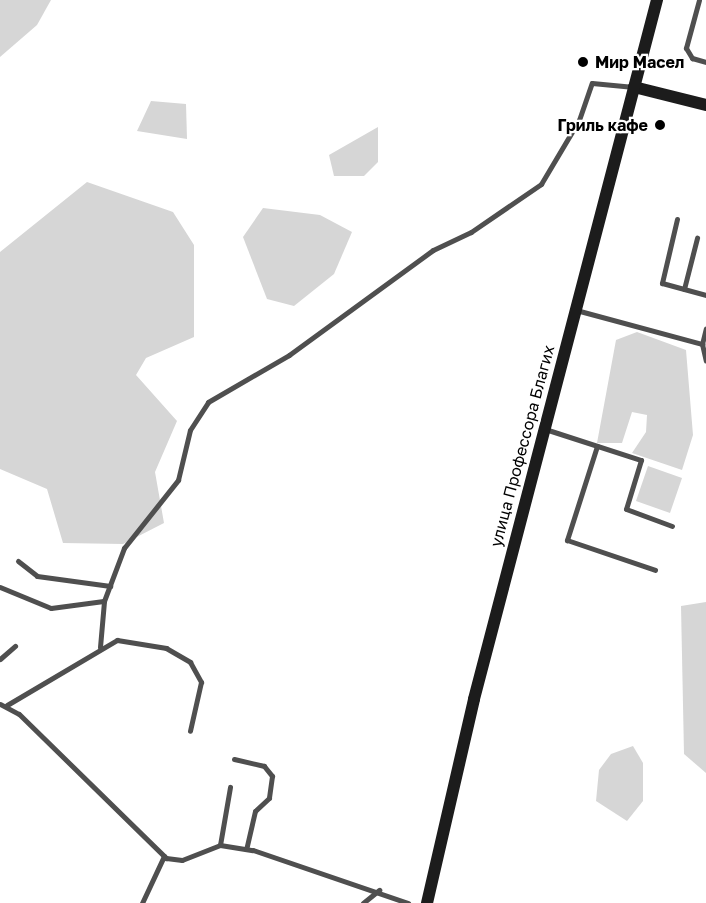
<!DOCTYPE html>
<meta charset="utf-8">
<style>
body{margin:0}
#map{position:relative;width:706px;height:903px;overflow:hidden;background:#fff;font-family:"Golos Text",sans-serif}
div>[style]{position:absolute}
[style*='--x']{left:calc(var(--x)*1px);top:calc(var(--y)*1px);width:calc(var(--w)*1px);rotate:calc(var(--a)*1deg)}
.green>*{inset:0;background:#d6d6d6}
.lane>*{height:5px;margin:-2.5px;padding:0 2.5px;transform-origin:2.5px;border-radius:2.5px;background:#4f4f4f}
.secondary>*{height:12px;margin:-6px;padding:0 6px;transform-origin:6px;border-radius:6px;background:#1c1c1c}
.dots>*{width:16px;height:16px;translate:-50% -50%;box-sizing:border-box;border:3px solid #fff;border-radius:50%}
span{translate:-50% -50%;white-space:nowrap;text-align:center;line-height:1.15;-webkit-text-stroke:4.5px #fff;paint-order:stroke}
.poi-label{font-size:16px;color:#000;font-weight:700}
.left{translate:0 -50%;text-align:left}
.right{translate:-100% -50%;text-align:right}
.street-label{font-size:16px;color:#000}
</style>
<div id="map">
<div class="green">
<i style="clip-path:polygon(0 0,51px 0,37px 25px,0 57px)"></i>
<i style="clip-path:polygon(151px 101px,186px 104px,187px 139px,137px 131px)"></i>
<i style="clip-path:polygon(378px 127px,378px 162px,364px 176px,334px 176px,329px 155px)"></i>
<i style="clip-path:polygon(87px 182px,173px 212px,194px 245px,194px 337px,146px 358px,136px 375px,177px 421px,155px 472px,164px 523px,123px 544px,63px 543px,47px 489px,0 469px,0 252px)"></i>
<i style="clip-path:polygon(263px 208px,320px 215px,352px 232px,334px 274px,294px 306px,267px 299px,243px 237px)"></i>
<i style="clip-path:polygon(637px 332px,686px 350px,693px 435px,682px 470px,632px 453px,646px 432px,647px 415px,632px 412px,622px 443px,597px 443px,616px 340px)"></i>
<i style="clip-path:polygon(648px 466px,682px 478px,670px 513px,636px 501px)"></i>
<i style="clip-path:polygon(706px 602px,706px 773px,684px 754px,681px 606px)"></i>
<i style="clip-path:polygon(633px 746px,643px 763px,643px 801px,627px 821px,596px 801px,599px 770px,611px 754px)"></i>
</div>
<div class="lane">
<i style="--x:699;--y:0;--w:50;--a:105.2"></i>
<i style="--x:686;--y:48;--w:12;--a:59"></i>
<i style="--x:692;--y:58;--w:15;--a:16"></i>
<i style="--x:677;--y:219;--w:66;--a:103.2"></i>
<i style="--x:662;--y:283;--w:46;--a:15.3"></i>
<i style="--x:684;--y:289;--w:53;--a:-75.7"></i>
<i style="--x:576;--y:310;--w:131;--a:15.1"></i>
<i style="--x:702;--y:344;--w:17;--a:77"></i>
<i style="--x:702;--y:344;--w:16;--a:-76"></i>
<i style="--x:545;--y:429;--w:101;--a:17.9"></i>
<i style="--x:641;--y:460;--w:51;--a:107"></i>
<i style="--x:626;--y:509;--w:49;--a:20.3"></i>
<i style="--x:597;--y:446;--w:99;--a:107.7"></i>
<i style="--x:567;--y:540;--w:93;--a:18.8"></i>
<i style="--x:18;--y:561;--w:24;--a:38"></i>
<i style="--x:37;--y:576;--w:74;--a:7.8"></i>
<i style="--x:0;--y:587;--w:55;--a:22.4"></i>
<i style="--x:51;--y:608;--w:53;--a:-7.5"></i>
<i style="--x:100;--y:647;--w:46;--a:-85"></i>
<i style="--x:104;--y:601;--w:57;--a:-69.3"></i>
<i style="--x:124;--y:548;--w:87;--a:-51.5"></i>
<i style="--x:178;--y:480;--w:51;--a:-76.5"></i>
<i style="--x:190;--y:430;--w:33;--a:-57"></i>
<i style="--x:208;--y:402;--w:94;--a:-30.1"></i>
<i style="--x:289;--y:355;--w:178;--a:-36.1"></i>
<i style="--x:433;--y:250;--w:42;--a:-25.3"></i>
<i style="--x:471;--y:232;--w:85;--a:-34.4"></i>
<i style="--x:541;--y:184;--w:74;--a:-59.3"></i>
<i style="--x:579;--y:120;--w:39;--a:-71"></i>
<i style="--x:592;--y:83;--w:42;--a:5.4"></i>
<i style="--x:0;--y:659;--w:20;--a:-41"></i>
<i style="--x:0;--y:704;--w:21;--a:28"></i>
<i style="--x:19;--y:714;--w:206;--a:44.4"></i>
<i style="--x:166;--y:858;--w:16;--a:7"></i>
<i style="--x:182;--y:860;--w:41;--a:-21.5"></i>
<i style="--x:220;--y:845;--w:33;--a:9"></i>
<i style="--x:253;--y:850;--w:164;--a:18.9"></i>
<i style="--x:7;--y:705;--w:128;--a:-30.6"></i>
<i style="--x:117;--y:640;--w:50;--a:9.3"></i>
<i style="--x:166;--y:648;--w:28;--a:30"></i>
<i style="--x:190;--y:662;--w:23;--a:61"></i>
<i style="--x:201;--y:682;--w:50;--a:102.7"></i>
<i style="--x:234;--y:759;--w:31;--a:13"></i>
<i style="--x:264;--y:766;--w:13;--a:51"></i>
<i style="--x:272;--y:776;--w:22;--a:98"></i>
<i style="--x:269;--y:798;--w:19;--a:137"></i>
<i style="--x:255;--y:811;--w:39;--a:103"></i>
<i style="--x:220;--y:845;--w:59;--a:-80.2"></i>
<i style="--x:142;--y:903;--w:52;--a:-64.9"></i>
<i style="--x:363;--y:903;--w:21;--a:-39"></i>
</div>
<div class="secondary">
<i style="--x:634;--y:87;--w:74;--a:14"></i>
<i style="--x:427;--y:903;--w:209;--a:-77"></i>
<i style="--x:474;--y:699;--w:723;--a:-75.33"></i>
</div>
<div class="dots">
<i style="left:583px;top:62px;background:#000"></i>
<i style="left:660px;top:125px;background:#000"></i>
</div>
<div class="poi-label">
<span class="left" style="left:595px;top:62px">Мир Масел</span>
<span class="right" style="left:648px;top:125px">Гриль кафе</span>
</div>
<div class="street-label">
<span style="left:522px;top:446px;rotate:-75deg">улица Профессора Благих</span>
</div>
</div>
